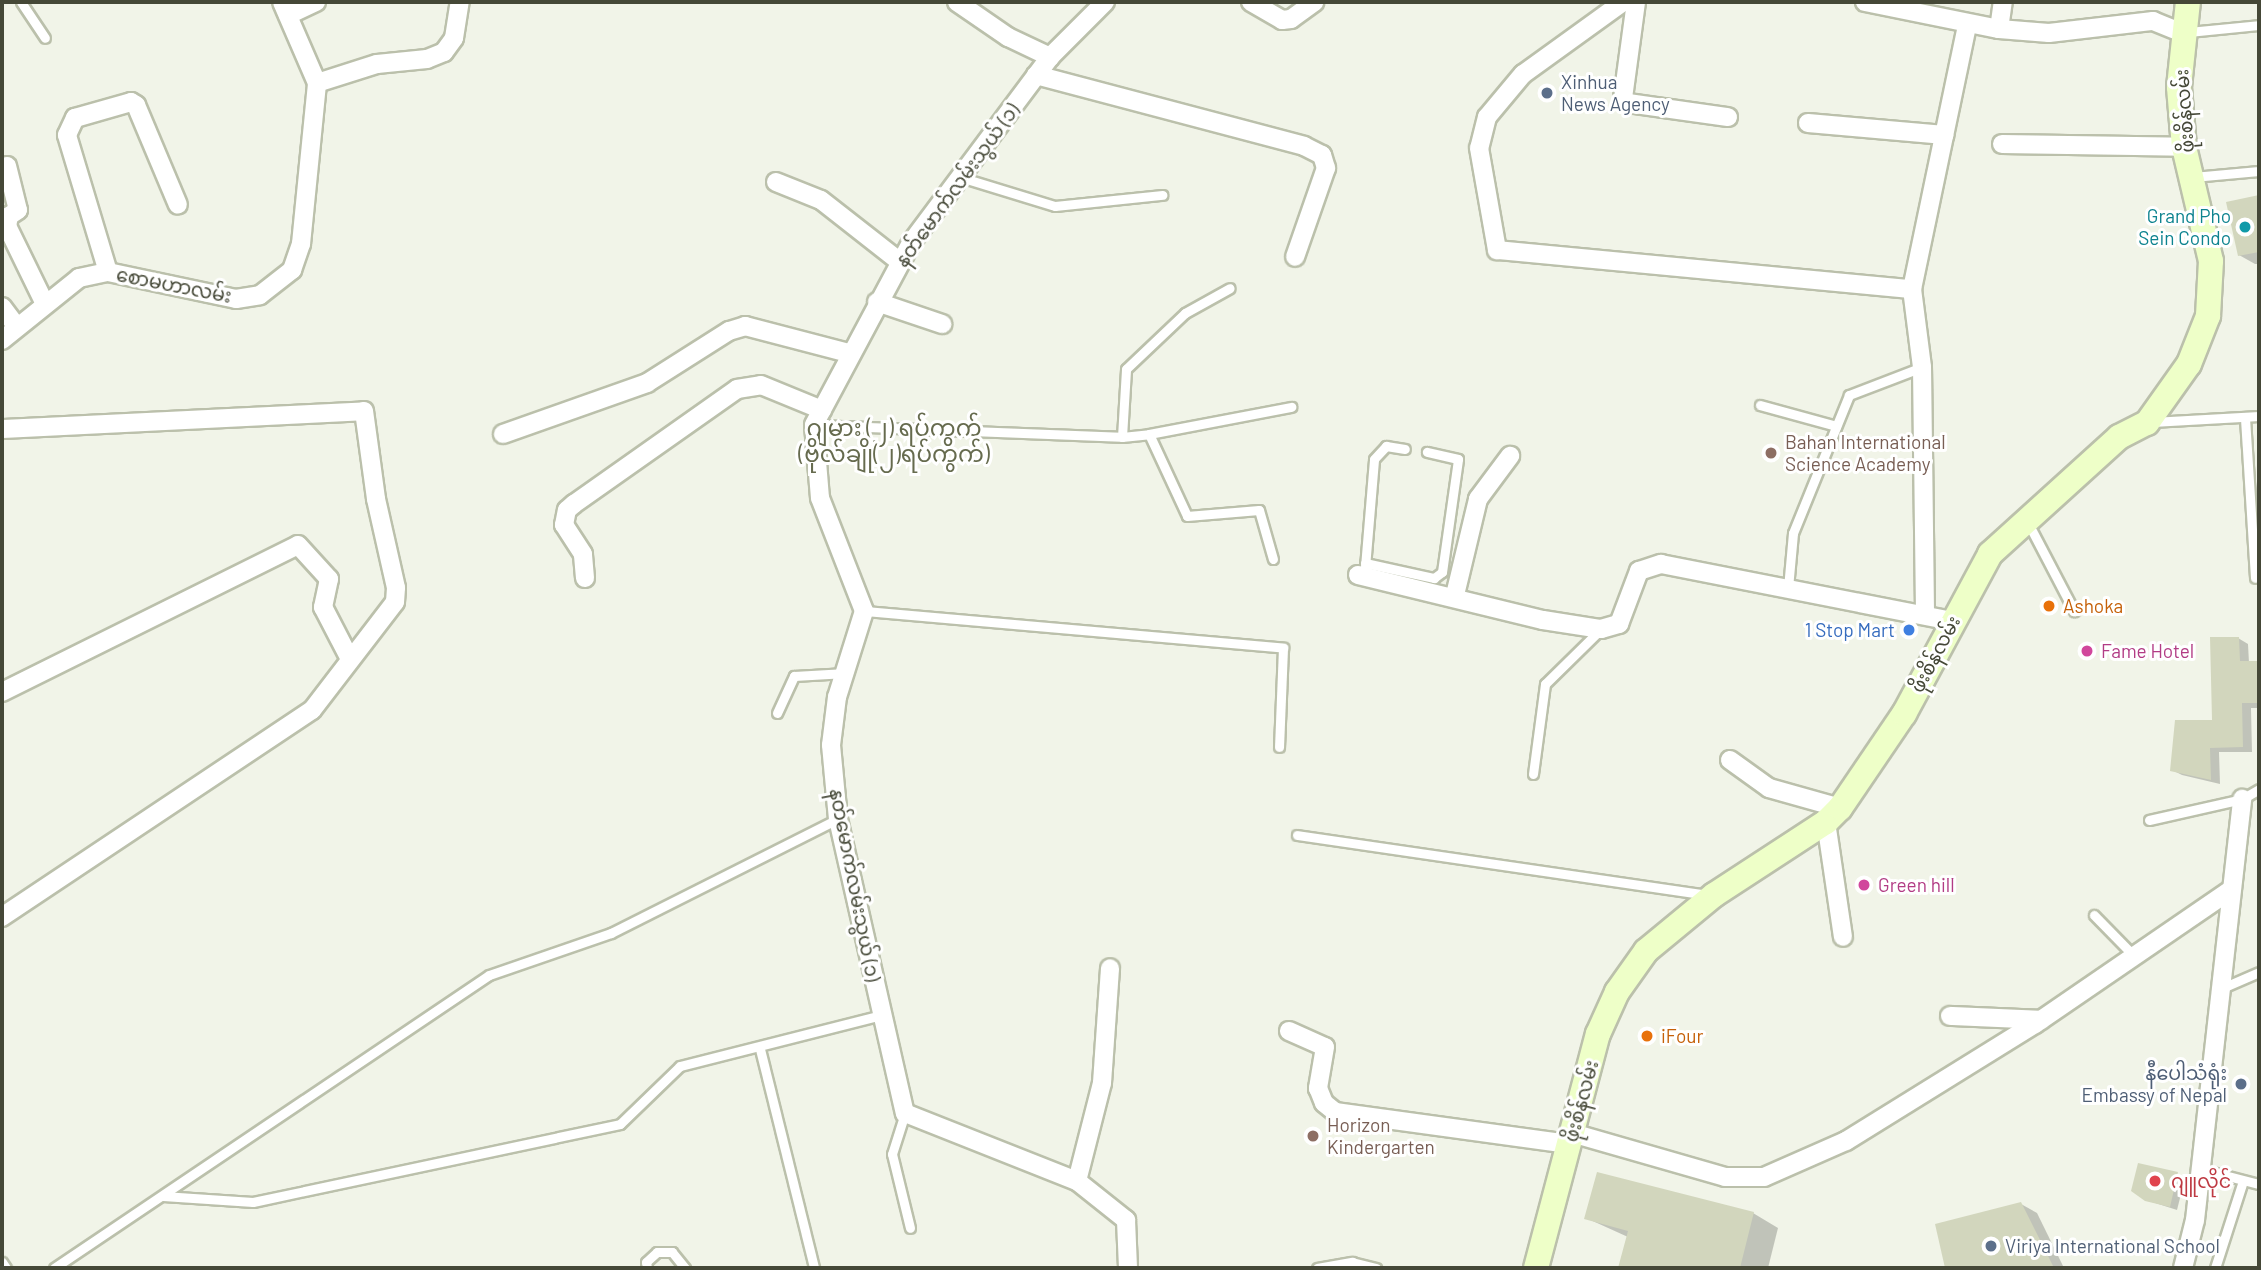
<!DOCTYPE html>
<meta charset="utf-8">
<style>
body{margin:0}
#map{position:relative;width:2261px;height:1270px;overflow:hidden;background:#f1f4e8;font-family:Barlow,"Noto Sans Myanmar",sans-serif}
div>[style]{position:absolute}
[style*='--x']{left:calc(var(--x)*1px);top:calc(var(--y)*1px);width:calc(var(--w)*1px);rotate:calc(var(--a)*1deg)}
.shadow>*{inset:0;background:#0003}
.building>*{inset:0;background:#d2d6bd}
.roads{filter:drop-shadow(2px 0 #bbc0ab) drop-shadow(-2px 0 #bbc0ab) drop-shadow(0 2px #bbc0ab) drop-shadow(0 -2px #bbc0ab)}
.service>*{height:9px;margin:-4.5px;padding:0 4.5px;transform-origin:4.5px;border-radius:4.5px;background:#fff}
.minor>*{height:18px;margin:-9px;padding:0 9px;transform-origin:9px;border-radius:9px;background:#fff}
.secondary>*{height:24px;margin:-12px;padding:0 12px;transform-origin:12px;border-radius:12px;background:#eeffc8}
.dots>*{width:19px;height:19px;translate:-50% -50%;box-sizing:border-box;border:4px solid #fff;border-radius:50%}
span{translate:-50% -50%;white-space:nowrap;text-align:center;line-height:1.15;-webkit-text-stroke:6px #fff;paint-order:stroke}
.service-label{font-size:19px;color:#4e5e75}
.left{translate:0 -50%;text-align:left}
.right{translate:-100% -50%;text-align:right}
.street-label{font-size:19px;color:#454837}
.culture-label{font-size:19px;color:#0d838f}
.education-label{font-size:19px;color:#785e54}
.food-label{font-size:19px;color:#c56008}
.shop-label{font-size:19px;color:#366cbe}
.hotel-label{font-size:19px;color:#b23c85}
.health-label{font-size:19px;color:#be3a42}
.quarter-label{font-size:23px;color:#666b4e}
.frame{position:absolute;inset:0;border:4px solid #454837;pointer-events:none}
</style>
<div id="map">
<div class="shadow">
<i style="clip-path:polygon(2259px 197px,2259px 264px,2255px 264px,2239px 255px,2228px 204px)"></i>
<i style="clip-path:polygon(2238px 638px,2248px 644px,2249px 663px,2259px 663px,2259px 708px,2251px 708px,2252px 752px,2219px 752px,2220px 784px,2182px 775px,2172px 770px,2214px 722px)"></i>
<i style="clip-path:polygon(2177px 1174px,2185px 1178px,2177px 1210px,2146px 1200px)"></i>
<i style="clip-path:polygon(2021px 1204px,2037px 1213px,2064px 1268px,1947px 1268px,1937px 1225px)"></i>
<i style="clip-path:polygon(1753px 1213px,1778px 1228px,1768px 1268px,1620px 1268px,1628px 1237px,1586px 1218px)"></i>
</div>
<div class="building">
<i style="clip-path:polygon(2259px 195px,2259px 252px,2238px 256px,2226px 202px)"></i>
<i style="clip-path:polygon(2210px 637px,2239px 637px,2240px 661px,2259px 661px,2259px 703px,2242px 703px,2243px 747px,2210px 748px,2211px 780px,2170px 771px,2175px 720px,2212px 720px)"></i>
<i style="clip-path:polygon(2138px 1163px,2178px 1172px,2170px 1207px,2145px 1201px,2131px 1191px)"></i>
<i style="clip-path:polygon(1597px 1172px,1754px 1212px,1740px 1268px,1618px 1268px,1628px 1231px,1584px 1219px)"></i>
<i style="clip-path:polygon(2021px 1202px,2054px 1268px,1945px 1268px,1935px 1224px)"></i>
</div>
<div class="roads">
<div class="service">
<i style="--x:21;--y:2;--w:43;--a:56.3"></i>
<i style="--x:2188;--y:32;--w:71;--a:-5.6"></i>
<i style="--x:960;--y:177;--w:99;--a:17"></i>
<i style="--x:1055;--y:206;--w:108;--a:-5.9"></i>
<i style="--x:2193;--y:177;--w:66;--a:-5.2"></i>
<i style="--x:1760;--y:405;--w:79;--a:15.4"></i>
<i style="--x:2245;--y:418;--w:160;--a:86.4"></i>
<i style="--x:2152;--y:422;--w:107;--a:-3.2"></i>
<i style="--x:814;--y:425;--w:308;--a:2.2"></i>
<i style="--x:1122;--y:437;--w:68;--a:-86.6"></i>
<i style="--x:1126;--y:369;--w:81;--a:-43.5"></i>
<i style="--x:1185;--y:313;--w:51;--a:-29.1"></i>
<i style="--x:1149;--y:434;--w:145;--a:-10.8"></i>
<i style="--x:1122;--y:437;--w:27;--a:-6"></i>
<i style="--x:1149;--y:434;--w:90;--a:65.1"></i>
<i style="--x:1187;--y:516;--w:72;--a:-4.8"></i>
<i style="--x:1259;--y:510;--w:51;--a:74.1"></i>
<i style="--x:2027;--y:521;--w:102;--a:62.4"></i>
<i style="--x:1365;--y:563;--w:71;--a:12.3"></i>
<i style="--x:1434;--y:578;--w:10;--a:-37"></i>
<i style="--x:1442;--y:572;--w:114;--a:-81.9"></i>
<i style="--x:1458;--y:459;--w:32;--a:-167"></i>
<i style="--x:1365;--y:567;--w:108;--a:-85.2"></i>
<i style="--x:1374;--y:459;--w:18;--a:-47"></i>
<i style="--x:1386;--y:446;--w:19;--a:9"></i>
<i style="--x:1788;--y:588;--w:55;--a:-84.8"></i>
<i style="--x:1793;--y:533;--w:149;--a:-67.9"></i>
<i style="--x:1849;--y:395;--w:78;--a:-21"></i>
<i style="--x:864;--y:611;--w:421;--a:5"></i>
<i style="--x:1283;--y:648;--w:99;--a:92.3"></i>
<i style="--x:777;--y:713;--w:41;--a:-65.3"></i>
<i style="--x:794;--y:676;--w:52;--a:-3.3"></i>
<i style="--x:1533;--y:774;--w:91;--a:-82.4"></i>
<i style="--x:1545;--y:684;--w:77;--a:-44.5"></i>
<i style="--x:2149;--y:820;--w:95;--a:-12.7"></i>
<i style="--x:2242;--y:799;--w:20;--a:-30"></i>
<i style="--x:1297;--y:835;--w:416;--a:8.3"></i>
<i style="--x:2094;--y:915;--w:59;--a:45.7"></i>
<i style="--x:2222;--y:988;--w:40;--a:-23.4"></i>
<i style="--x:760;--y:1049;--w:226;--a:76.1"></i>
<i style="--x:905;--y:1113;--w:43;--a:107.6"></i>
<i style="--x:892;--y:1154;--w:76;--a:76.3"></i>
<i style="--x:2201;--y:1169;--w:60;--a:14.5"></i>
<i style="--x:163;--y:1196;--w:90;--a:3.8"></i>
<i style="--x:253;--y:1202;--w:375;--a:-12"></i>
<i style="--x:620;--y:1124;--w:83;--a:-44"></i>
<i style="--x:680;--y:1066;--w:208;--a:-14.2"></i>
<i style="--x:2;--y:1262;--w:7;--a:56"></i>
<i style="--x:54;--y:1268;--w:524;--a:-33.96"></i>
<i style="--x:489;--y:975;--w:129;--a:-19"></i>
<i style="--x:611;--y:933;--w:254;--a:-26.7"></i>
<i style="--x:647;--y:1268;--w:6;--a:-99"></i>
<i style="--x:646;--y:1262;--w:15;--a:-42"></i>
<i style="--x:657;--y:1252;--w:15;--a:0"></i>
<i style="--x:672;--y:1252;--w:21;--a:51"></i>
<i style="--x:1317;--y:1268;--w:36;--a:-10"></i>
<i style="--x:1352;--y:1262;--w:25;--a:14"></i>
<i style="--x:2215;--y:1268;--w:91;--a:-72.2"></i>
</div>
<div class="minor">
<i style="--x:957;--y:2;--w:62;--a:34.5"></i>
<i style="--x:1008;--y:37;--w:47;--a:25.5"></i>
<i style="--x:1105;--y:2;--w:78;--a:135"></i>
<i style="--x:1050;--y:57;--w:232;--a:126.8"></i>
<i style="--x:911;--y:243;--w:206;--a:118.1"></i>
<i style="--x:814;--y:425;--w:73;--a:85.3"></i>
<i style="--x:820;--y:498;--w:121;--a:68.7"></i>
<i style="--x:864;--y:611;--w:90;--a:107.4"></i>
<i style="--x:837;--y:697;--w:48;--a:97.1"></i>
<i style="--x:831;--y:745;--w:74;--a:84.6"></i>
<i style="--x:838;--y:819;--w:302;--a:77.2"></i>
<i style="--x:905;--y:1113;--w:185;--a:21.6"></i>
<i style="--x:1077;--y:1181;--w:63;--a:38.5"></i>
<i style="--x:1126;--y:1220;--w:48;--a:87.6"></i>
<i style="--x:1251;--y:2;--w:36;--a:30"></i>
<i style="--x:1282;--y:20;--w:9;--a:-6"></i>
<i style="--x:1291;--y:19;--w:29;--a:-36"></i>
<i style="--x:1623;--y:2;--w:123;--a:144.2"></i>
<i style="--x:1523;--y:74;--w:56;--a:129.9"></i>
<i style="--x:1487;--y:117;--w:32;--a:104"></i>
<i style="--x:1479;--y:148;--w:104;--a:80"></i>
<i style="--x:1497;--y:250;--w:417;--a:5.4"></i>
<i style="--x:1636;--y:2;--w:97;--a:97.7"></i>
<i style="--x:1623;--y:98;--w:7;--a:45"></i>
<i style="--x:1628;--y:103;--w:101;--a:8"></i>
<i style="--x:1865;--y:2;--w:137;--a:11.4"></i>
<i style="--x:1999;--y:29;--w:50;--a:4.6"></i>
<i style="--x:2049;--y:33;--w:105;--a:-6.6"></i>
<i style="--x:2153;--y:21;--w:32;--a:22"></i>
<i style="--x:288;--y:15;--w:31;--a:-25"></i>
<i style="--x:1999;--y:29;--w:27;--a:-82"></i>
<i style="--x:1036;--y:75;--w:277;--a:14.8"></i>
<i style="--x:1304;--y:146;--w:20;--a:27"></i>
<i style="--x:1322;--y:155;--w:14;--a:73"></i>
<i style="--x:1326;--y:168;--w:94;--a:109.2"></i>
<i style="--x:317;--y:83;--w:63;--a:-17.6"></i>
<i style="--x:377;--y:64;--w:50;--a:-5.7"></i>
<i style="--x:427;--y:59;--w:18;--a:-22"></i>
<i style="--x:444;--y:52;--w:17;--a:-54"></i>
<i style="--x:454;--y:38;--w:36;--a:-81"></i>
<i style="--x:1808;--y:123;--w:137;--a:5"></i>
<i style="--x:2002;--y:144;--w:182;--a:0.9"></i>
<i style="--x:7;--y:166;--w:45;--a:76"></i>
<i style="--x:18;--y:210;--w:11;--a:146"></i>
<i style="--x:9;--y:216;--w:10;--a:101"></i>
<i style="--x:7;--y:226;--w:87;--a:64"></i>
<i style="--x:776;--y:182;--w:48;--a:21.8"></i>
<i style="--x:821;--y:200;--w:100;--a:38.1"></i>
<i style="--x:108;--y:272;--w:143;--a:-106.7"></i>
<i style="--x:67;--y:135;--w:19;--a:-65"></i>
<i style="--x:75;--y:118;--w:58;--a:-15.9"></i>
<i style="--x:131;--y:102;--w:6;--a:31"></i>
<i style="--x:136;--y:105;--w:108;--a:67.2"></i>
<i style="--x:877;--y:302;--w:69;--a:18.7"></i>
<i style="--x:2;--y:307;--w:25;--a:53"></i>
<i style="--x:2;--y:340;--w:99;--a:-38.8"></i>
<i style="--x:79;--y:278;--w:30;--a:-12"></i>
<i style="--x:108;--y:272;--w:131;--a:11.9"></i>
<i style="--x:236;--y:299;--w:24;--a:-9"></i>
<i style="--x:260;--y:295;--w:41;--a:-38"></i>
<i style="--x:292;--y:270;--w:28;--a:-71"></i>
<i style="--x:301;--y:244;--w:162;--a:-84.3"></i>
<i style="--x:317;--y:83;--w:88;--a:-113.4"></i>
<i style="--x:2;--y:429;--w:362;--a:-2.8"></i>
<i style="--x:364;--y:411;--w:89;--a:82.2"></i>
<i style="--x:376;--y:499;--w:91;--a:77.3"></i>
<i style="--x:396;--y:588;--w:14;--a:94"></i>
<i style="--x:395;--y:602;--w:136;--a:127.5"></i>
<i style="--x:312;--y:710;--w:373;--a:146.3"></i>
<i style="--x:503;--y:434;--w:153;--a:-19.5"></i>
<i style="--x:647;--y:383;--w:97;--a:-32.4"></i>
<i style="--x:729;--y:331;--w:17;--a:-17"></i>
<i style="--x:745;--y:326;--w:107;--a:14.6"></i>
<i style="--x:1358;--y:575;--w:190;--a:13.7"></i>
<i style="--x:1543;--y:620;--w:59;--a:8.8"></i>
<i style="--x:1601;--y:629;--w:19;--a:-16"></i>
<i style="--x:1619;--y:624;--w:57;--a:-69.3"></i>
<i style="--x:1639;--y:571;--w:23;--a:-18"></i>
<i style="--x:1661;--y:564;--w:297;--a:11.1"></i>
<i style="--x:585;--y:578;--w:24;--a:-95"></i>
<i style="--x:583;--y:554;--w:35;--a:-123"></i>
<i style="--x:564;--y:525;--w:15;--a:-79"></i>
<i style="--x:567;--y:510;--w:9;--a:-41"></i>
<i style="--x:574;--y:504;--w:199;--a:-35.2"></i>
<i style="--x:737;--y:389;--w:24;--a:-9"></i>
<i style="--x:761;--y:385;--w:66;--a:22.3"></i>
<i style="--x:1455;--y:595;--w:99;--a:-76.5"></i>
<i style="--x:1478;--y:499;--w:54;--a:-53.3"></i>
<i style="--x:1925;--y:612;--w:245;--a:-90.7"></i>
<i style="--x:1922;--y:367;--w:79;--a:-97.3"></i>
<i style="--x:1912;--y:289;--w:270;--a:-78.2"></i>
<i style="--x:2;--y:692;--w:330;--a:-26.4"></i>
<i style="--x:298;--y:545;--w:46;--a:47.6"></i>
<i style="--x:329;--y:579;--w:29;--a:102"></i>
<i style="--x:323;--y:607;--w:59;--a:62.6"></i>
<i style="--x:1730;--y:760;--w:48;--a:35.7"></i>
<i style="--x:1769;--y:788;--w:74;--a:15.7"></i>
<i style="--x:1826;--y:822;--w:116;--a:81.6"></i>
<i style="--x:1950;--y:1016;--w:91;--a:2.5"></i>
<i style="--x:1289;--y:1031;--w:39;--a:24"></i>
<i style="--x:1325;--y:1047;--w:42;--a:99.7"></i>
<i style="--x:1318;--y:1088;--w:16;--a:68"></i>
<i style="--x:1324;--y:1103;--w:14;--a:39"></i>
<i style="--x:1335;--y:1112;--w:236;--a:7.8"></i>
<i style="--x:1572;--y:1133;--w:159;--a:16"></i>
<i style="--x:1725;--y:1177;--w:39;--a:0"></i>
<i style="--x:1764;--y:1177;--w:90;--a:-23.7"></i>
<i style="--x:1846;--y:1141;--w:222;--a:-31.8"></i>
<i style="--x:2035;--y:1024;--w:237;--a:-34.4"></i>
<i style="--x:1077;--y:1181;--w:101;--a:-75.7"></i>
<i style="--x:1102;--y:1083;--w:115;--a:-86"></i>
<i style="--x:2183;--y:1268;--w:49;--a:-76"></i>
<i style="--x:2195;--y:1220;--w:424;--a:-83.6"></i>
</div>
<div class="secondary">
<i style="--x:1536;--y:1268;--w:242;--a:-75.2"></i>
<i style="--x:1598;--y:1034;--w:46;--a:-65.7"></i>
<i style="--x:1617;--y:992;--w:50;--a:-54.7"></i>
<i style="--x:1646;--y:951;--w:88;--a:-39.5"></i>
<i style="--x:1714;--y:895;--w:134;--a:-33.1"></i>
<i style="--x:1826;--y:822;--w:20;--a:-45"></i>
<i style="--x:1840;--y:808;--w:114;--a:-55.8"></i>
<i style="--x:1904;--y:714;--w:182;--a:-61.7"></i>
<i style="--x:1990;--y:554;--w:174;--a:-42.2"></i>
<i style="--x:2119;--y:437;--w:31;--a:-27"></i>
<i style="--x:2147;--y:423;--w:72;--a:-54.6"></i>
<i style="--x:2189;--y:364;--w:52;--a:-68.4"></i>
<i style="--x:2208;--y:316;--w:55;--a:-86.9"></i>
<i style="--x:2211;--y:261;--w:117;--a:-103.3"></i>
<i style="--x:2184;--y:147;--w:60;--a:-94.8"></i>
<i style="--x:2179;--y:87;--w:85;--a:-84"></i>
</div>
</div>
<div class="dots">
<i style="left:1547px;top:93px;background:#5c6f8a"></i>
<i style="left:2245px;top:227px;background:#0f9aa8"></i>
<i style="left:1771px;top:453px;background:#8d6e63"></i>
<i style="left:2049px;top:606px;background:#e8710a"></i>
<i style="left:1909px;top:630px;background:#3f7fe0"></i>
<i style="left:2087px;top:651px;background:#d1479c"></i>
<i style="left:1864px;top:885px;background:#d1479c"></i>
<i style="left:1647px;top:1036px;background:#e8710a"></i>
<i style="left:2241px;top:1084px;background:#5c6f8a"></i>
<i style="left:1313px;top:1136px;background:#8d6e63"></i>
<i style="left:2155px;top:1181px;background:#e0444e"></i>
<i style="left:1991px;top:1246px;background:#5c6f8a"></i>
</div>
<div class="service-label">
<span class="left" style="left:1561px;top:93px">Xinhua<br>News Agency</span>
<span class="right" style="left:2227px;top:1084px">နီပေါသံရုံး<br>Embassy of Nepal</span>
<span class="left" style="left:2005px;top:1246px">Viriya International School</span>
</div>
<div class="street-label">
<span style="left:2184px;top:111px;rotate:-94deg">ဖိုးစိန်လမ်း</span>
<span style="left:957px;top:185px;rotate:-54deg">နတ်မောက်လမ်းသွယ် (၁)</span>
<span style="left:174px;top:285px;rotate:11deg">စောမဟာလမ်း</span>
<span style="left:1935px;top:654px;rotate:-62deg">ဖိုးစိန်လမ်း</span>
<span style="left:855px;top:885px;rotate:79deg">နတ်မောက်လမ်းသွယ် (၁)</span>
<span style="left:1581px;top:1101px;rotate:-75deg">ဖိုးစိန်လမ်း</span>
</div>
<div class="culture-label">
<span class="right" style="left:2231px;top:227px">Grand Pho<br>Sein Condo</span>
</div>
<div class="education-label">
<span class="left" style="left:1785px;top:453px">Bahan International<br>Science Academy</span>
<span class="left" style="left:1327px;top:1136px">Horizon<br>Kindergarten</span>
</div>
<div class="food-label">
<span class="left" style="left:2063px;top:606px">Ashoka</span>
<span class="left" style="left:1661px;top:1036px">iFour</span>
</div>
<div class="shop-label">
<span class="right" style="left:1895px;top:630px">1 Stop Mart</span>
</div>
<div class="hotel-label">
<span class="left" style="left:2101px;top:651px">Fame Hotel</span>
<span class="left" style="left:1878px;top:885px">Green hill</span>
</div>
<div class="health-label">
<span class="left" style="left:2171px;top:1181px">ဂျူလိုင်</span>
</div>
<div class="quarter-label">
<span style="left:894px;top:440px">ဂျမား (၂) ရပ်ကွက်<br>(ဗိုလ်ချို(၂)ရပ်ကွက်)</span>
</div>
<div class="frame"></div>
</div>
